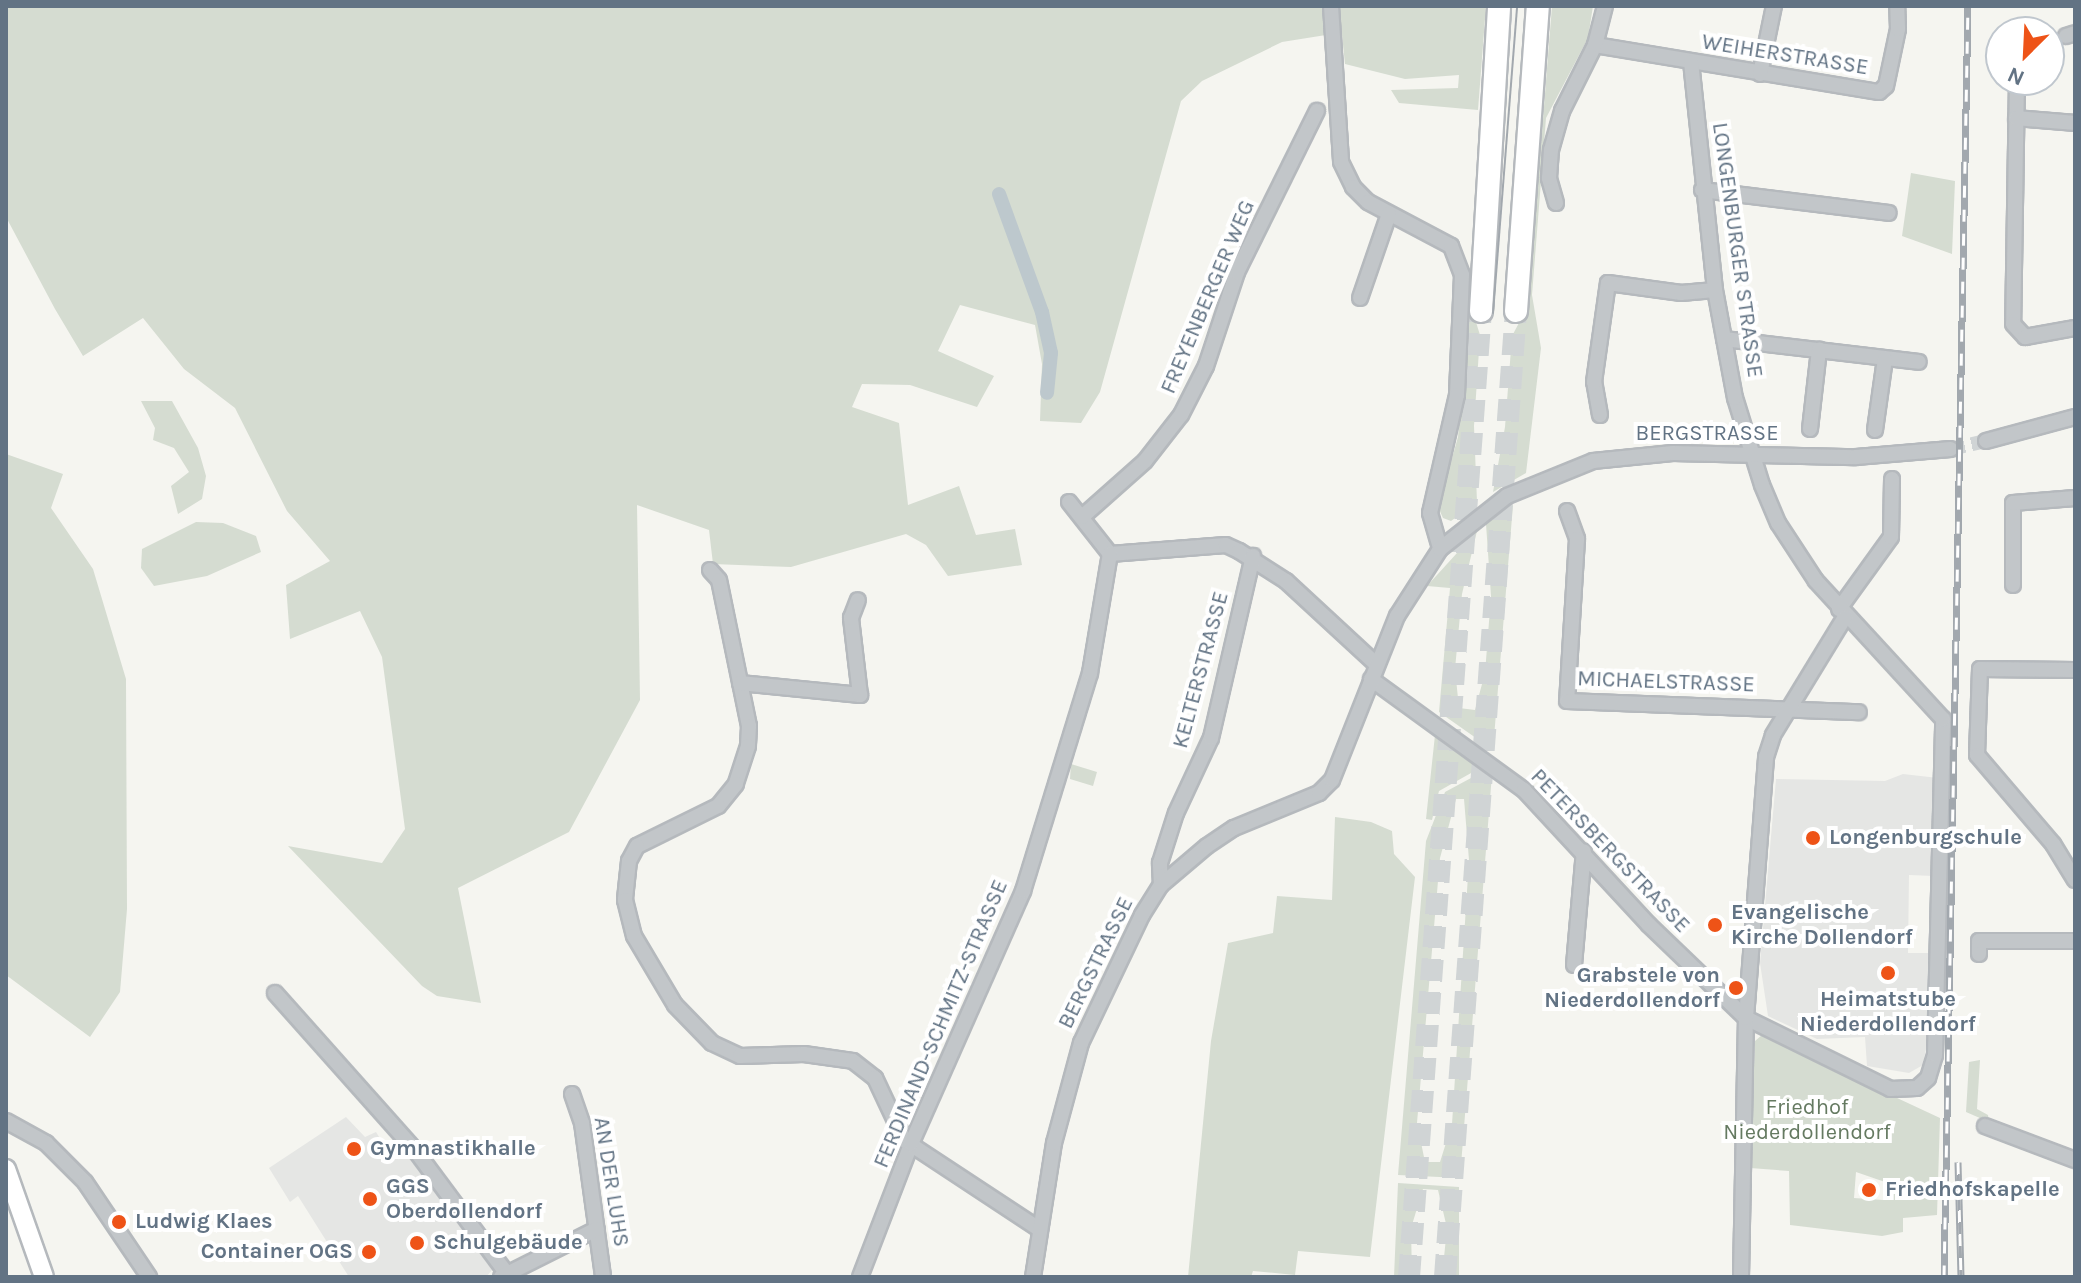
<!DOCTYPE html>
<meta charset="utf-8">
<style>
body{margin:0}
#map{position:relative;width:2081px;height:1283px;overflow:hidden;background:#f5f5f0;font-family:Karla,sans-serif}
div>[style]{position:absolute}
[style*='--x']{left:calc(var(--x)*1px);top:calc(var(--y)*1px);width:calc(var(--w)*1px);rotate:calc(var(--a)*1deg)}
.built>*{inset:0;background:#e5e6e4}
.green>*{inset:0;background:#d5dcd1}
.canal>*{height:14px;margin:-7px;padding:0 7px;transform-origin:7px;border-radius:7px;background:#bdc8cd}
.minor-tunnel>*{height:14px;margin-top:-7px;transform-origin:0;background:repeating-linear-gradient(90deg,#d0d4d5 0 14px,transparent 0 21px)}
.highway-tunnel>*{height:22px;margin-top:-11px;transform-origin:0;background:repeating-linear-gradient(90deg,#d0d4d5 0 22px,transparent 0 33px)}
.roads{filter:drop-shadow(2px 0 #b5b9bd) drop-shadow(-2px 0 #b5b9bd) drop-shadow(0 2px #b5b9bd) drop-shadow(0 -2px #b5b9bd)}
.minor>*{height:14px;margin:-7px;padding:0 7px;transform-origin:7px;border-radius:7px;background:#c2c6c9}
.major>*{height:18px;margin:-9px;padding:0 9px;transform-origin:9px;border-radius:9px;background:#fff}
.highway>*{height:22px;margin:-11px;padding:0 11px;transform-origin:11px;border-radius:11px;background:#fff}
.tram>*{height:2px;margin:-1px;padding:0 1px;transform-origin:1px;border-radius:1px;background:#a2a8ae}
.rail>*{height:7px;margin-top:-3.5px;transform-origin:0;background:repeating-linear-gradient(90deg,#fff 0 12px,#a2a8ae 0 24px);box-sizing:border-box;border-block:2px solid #a2a8ae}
.dots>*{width:22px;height:22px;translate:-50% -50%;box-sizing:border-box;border:4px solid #fff;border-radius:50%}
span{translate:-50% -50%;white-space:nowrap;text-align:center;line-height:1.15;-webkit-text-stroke:8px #fff;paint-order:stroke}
.street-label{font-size:22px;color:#627384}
.poi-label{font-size:22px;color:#627384;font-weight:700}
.left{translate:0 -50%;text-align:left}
.right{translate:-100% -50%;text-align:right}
.park-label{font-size:22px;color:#657a61}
.frame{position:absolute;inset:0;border:8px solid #627384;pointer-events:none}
.north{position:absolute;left:1985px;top:16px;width:80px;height:80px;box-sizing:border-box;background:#fff;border:2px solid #c0c7ce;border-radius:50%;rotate:204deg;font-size:22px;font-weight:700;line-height:32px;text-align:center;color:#627384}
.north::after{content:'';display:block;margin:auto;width:28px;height:36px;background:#ee5317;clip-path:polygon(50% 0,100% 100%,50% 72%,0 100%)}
</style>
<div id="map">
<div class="built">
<i style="clip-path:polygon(1903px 774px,1938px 778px,1934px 876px,1909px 875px,1908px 953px,1930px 953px,1926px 1049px,1923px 1065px,1909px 1073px,1867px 1066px,1865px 1037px,1817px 1039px,1768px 1016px,1760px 963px,1776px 779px,1885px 781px)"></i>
<i style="clip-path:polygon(346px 1117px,365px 1137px,376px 1132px,384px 1145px,395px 1138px,492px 1270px,486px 1277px,349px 1277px,298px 1196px,290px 1202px,269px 1168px)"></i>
</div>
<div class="green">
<i style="clip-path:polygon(6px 6px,1325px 6px,1326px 35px,1282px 42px,1202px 81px,1181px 101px,1100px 392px,1081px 423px,1040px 421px,1042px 364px,1035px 325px,960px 305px,938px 351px,994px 376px,977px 407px,910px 385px,862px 384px,852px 407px,899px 423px,908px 505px,959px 486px,976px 535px,1015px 529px,1022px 565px,948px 576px,926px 545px,906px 534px,791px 567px,713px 564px,709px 530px,637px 505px,640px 700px,569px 832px,458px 888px,481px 1003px,437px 996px,422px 986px,288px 846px,382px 863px,405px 829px,382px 657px,360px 611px,290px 639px,286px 585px,330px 561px,287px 511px,235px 408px,184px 369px,143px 318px,83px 356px,55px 309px,6px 217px)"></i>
<i style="clip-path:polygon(1339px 6px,1486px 6px,1478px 110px,1399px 103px,1391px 90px,1458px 88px,1459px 75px,1405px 79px,1345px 64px)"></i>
<i style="clip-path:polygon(1552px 6px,1593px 6px,1588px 38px,1546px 118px,1532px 295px,1541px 348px,1526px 473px,1493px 492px,1505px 427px,1512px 336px,1528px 306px)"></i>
<i style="clip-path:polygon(1911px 173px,1955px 181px,1952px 254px,1902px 236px)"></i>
<i style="clip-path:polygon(1470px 303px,1480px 335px,1474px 426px,1477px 502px,1451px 521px,1443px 518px,1438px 507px,1458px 437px)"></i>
<i style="clip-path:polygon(141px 401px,172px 401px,198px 448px,206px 476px,202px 499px,178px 514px,171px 486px,189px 472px,174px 448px,153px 440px,155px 428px)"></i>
<i style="clip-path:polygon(6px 454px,63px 474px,51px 508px,93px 569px,126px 679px,127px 909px,120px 992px,90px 1037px,6px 975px)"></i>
<i style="clip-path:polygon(1513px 505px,1493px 750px,1439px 712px,1450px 588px,1427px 586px,1477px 531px,1462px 594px,1455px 669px,1459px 708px,1475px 710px,1485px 673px,1491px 596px,1486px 524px)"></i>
<i style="clip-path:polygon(196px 522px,223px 523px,256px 536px,261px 552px,207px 576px,154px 586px,141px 568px,142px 549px)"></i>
<i style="clip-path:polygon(1435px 735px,1480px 768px,1439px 791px,1432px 820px,1426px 819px)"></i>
<i style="clip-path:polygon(1071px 764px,1097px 772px,1093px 786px,1070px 779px)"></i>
<i style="clip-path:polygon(evenodd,1484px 771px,1492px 774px,1460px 1178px,1398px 1175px,1426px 841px,1445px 792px,1484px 771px,1456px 799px,1464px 799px,1469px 860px,1452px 1124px,1440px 1162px,1425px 1162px,1417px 1123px,1440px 858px,1456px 799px)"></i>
<i style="clip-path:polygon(1335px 817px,1371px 822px,1392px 831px,1394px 854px,1415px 877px,1370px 1257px,1298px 1251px,1295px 1275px,1253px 1271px,1251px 1277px,1188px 1277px,1211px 1041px,1228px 943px,1273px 933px,1277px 896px,1332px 900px)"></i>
<i style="clip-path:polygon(evenodd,1762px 1035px,1940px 1118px,1937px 1215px,1903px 1218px,1903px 1232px,1882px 1236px,1790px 1225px,1789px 1171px,1750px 1168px,1755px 1041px,1762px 1035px,1856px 1172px,1885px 1182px,1883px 1200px,1854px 1198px,1856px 1172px)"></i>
<i style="clip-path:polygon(1980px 1060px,1977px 1109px,1988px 1115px,1989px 1122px,1966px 1112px,1969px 1062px)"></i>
<i style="clip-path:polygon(1398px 1183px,1459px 1187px,1459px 1277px,1442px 1277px,1447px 1228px,1438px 1190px,1423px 1189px,1411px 1228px,1412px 1277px,1394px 1277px)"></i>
</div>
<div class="canal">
<i style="--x:999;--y:194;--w:126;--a:70"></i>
<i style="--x:1042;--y:312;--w:42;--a:77.6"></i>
<i style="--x:1051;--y:353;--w:40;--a:95.7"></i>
</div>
<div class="minor-tunnel">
<i style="--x:1951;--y:449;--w:36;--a:-13"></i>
</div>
<div class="highway-tunnel">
<i style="--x:1409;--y:1277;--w:969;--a:-85.74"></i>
<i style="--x:1445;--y:1277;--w:969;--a:-85.8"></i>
</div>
<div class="roads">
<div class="minor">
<i style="--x:1331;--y:6;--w:156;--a:86.3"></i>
<i style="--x:1341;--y:162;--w:28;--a:64"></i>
<i style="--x:1353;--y:187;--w:21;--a:45"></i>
<i style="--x:1368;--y:202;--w:94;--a:27.9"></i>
<i style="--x:1451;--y:246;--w:31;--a:69"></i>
<i style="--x:1462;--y:275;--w:120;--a:92.4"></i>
<i style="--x:1457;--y:395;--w:121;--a:102.9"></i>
<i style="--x:1430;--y:513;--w:37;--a:74"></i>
<i style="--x:2066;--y:36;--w:9;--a:-18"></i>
<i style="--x:1595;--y:45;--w:288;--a:9.4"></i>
<i style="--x:1879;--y:92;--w:9;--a:-41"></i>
<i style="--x:1886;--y:86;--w:58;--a:-78.1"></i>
<i style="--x:1898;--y:29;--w:23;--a:-92"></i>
<i style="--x:1760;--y:74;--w:69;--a:-78.4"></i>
<i style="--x:2017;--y:80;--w:244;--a:90.9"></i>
<i style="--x:2013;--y:324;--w:18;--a:47"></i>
<i style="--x:2025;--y:337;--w:51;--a:-10.2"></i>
<i style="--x:2016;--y:118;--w:59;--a:4.8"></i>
<i style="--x:1702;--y:190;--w:188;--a:7"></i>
<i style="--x:1556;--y:203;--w:26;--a:-106"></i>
<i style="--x:1549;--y:178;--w:28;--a:-86"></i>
<i style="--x:1551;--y:150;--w:41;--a:-74.2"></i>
<i style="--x:1562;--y:111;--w:74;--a:-63.4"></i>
<i style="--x:1595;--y:45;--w:40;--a:-75.6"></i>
<i style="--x:1360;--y:298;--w:89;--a:-71"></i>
<i style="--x:1724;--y:339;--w:196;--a:6.7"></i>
<i style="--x:1600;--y:415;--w:34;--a:-100"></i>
<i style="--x:1594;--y:382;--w:100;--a:-82"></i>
<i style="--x:1608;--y:283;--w:74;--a:7.8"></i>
<i style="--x:1681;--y:293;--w:34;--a:-5"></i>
<i style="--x:1810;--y:429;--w:80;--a:-83.5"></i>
<i style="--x:1875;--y:430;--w:72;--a:-82"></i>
<i style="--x:1986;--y:441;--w:92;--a:-15.1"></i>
<i style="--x:1069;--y:502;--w:66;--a:51.7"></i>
<i style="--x:1567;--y:511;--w:30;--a:70"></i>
<i style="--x:1577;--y:539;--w:162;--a:93.5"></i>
<i style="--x:1567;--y:701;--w:292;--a:2.2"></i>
<i style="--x:1082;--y:517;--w:84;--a:-41.6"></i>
<i style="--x:1145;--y:461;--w:58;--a:-52"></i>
<i style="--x:1181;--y:415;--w:55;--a:-63"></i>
<i style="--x:1206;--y:366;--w:99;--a:-71.7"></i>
<i style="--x:1237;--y:272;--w:180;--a:-63.6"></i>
<i style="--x:1110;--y:554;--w:116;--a:-4.4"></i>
<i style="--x:1226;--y:545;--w:14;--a:25"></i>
<i style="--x:1239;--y:551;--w:56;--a:32.6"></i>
<i style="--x:1286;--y:581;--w:124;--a:42.7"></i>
<i style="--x:710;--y:570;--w:13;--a:48"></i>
<i style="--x:719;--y:580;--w:149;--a:78.4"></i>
<i style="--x:749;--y:726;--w:20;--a:93"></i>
<i style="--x:748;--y:746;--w:40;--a:108"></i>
<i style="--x:736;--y:784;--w:28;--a:129"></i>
<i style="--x:718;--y:806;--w:90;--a:153.7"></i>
<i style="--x:637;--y:846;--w:17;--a:118"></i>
<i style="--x:629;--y:861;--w:39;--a:96"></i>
<i style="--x:625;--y:900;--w:37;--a:76"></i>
<i style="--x:634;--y:936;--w:80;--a:59.3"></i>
<i style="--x:675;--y:1005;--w:53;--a:45.8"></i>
<i style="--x:712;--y:1043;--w:31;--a:25"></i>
<i style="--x:740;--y:1056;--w:64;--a:-1.8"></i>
<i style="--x:804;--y:1054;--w:49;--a:8.1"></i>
<i style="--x:853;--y:1061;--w:28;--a:38"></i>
<i style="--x:875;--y:1078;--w:68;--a:64.9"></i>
<i style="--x:904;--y:1140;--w:162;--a:33.4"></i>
<i style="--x:2013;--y:585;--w:82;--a:-90"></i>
<i style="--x:2013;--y:503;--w:62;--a:-4.6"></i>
<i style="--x:1839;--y:609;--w:89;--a:-54.2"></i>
<i style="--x:1891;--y:537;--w:58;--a:-89"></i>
<i style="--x:2075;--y:670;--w:95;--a:-179.4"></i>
<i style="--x:1980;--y:669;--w:86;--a:92"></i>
<i style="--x:1977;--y:755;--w:117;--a:49.5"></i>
<i style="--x:2053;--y:844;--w:42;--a:58.6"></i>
<i style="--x:1371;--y:679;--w:189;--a:36"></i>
<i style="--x:1524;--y:790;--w:184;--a:47.2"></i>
<i style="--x:1649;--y:925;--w:134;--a:43.8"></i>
<i style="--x:1746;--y:1018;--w:161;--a:26.2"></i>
<i style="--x:1890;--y:1089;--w:27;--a:-2"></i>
<i style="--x:1917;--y:1088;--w:15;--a:-42"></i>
<i style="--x:1928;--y:1078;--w:24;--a:-73"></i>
<i style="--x:1935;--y:1055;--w:336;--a:-88.6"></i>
<i style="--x:1943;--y:719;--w:188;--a:-132.6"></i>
<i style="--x:1816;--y:581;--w:69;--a:-123.2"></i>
<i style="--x:1778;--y:523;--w:41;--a:-112.8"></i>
<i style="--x:1762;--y:485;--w:91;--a:-107.2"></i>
<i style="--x:1735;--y:398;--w:110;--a:-100.5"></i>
<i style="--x:1715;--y:290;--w:229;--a:-96"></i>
<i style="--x:740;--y:683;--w:121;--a:5.7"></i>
<i style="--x:860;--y:695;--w:78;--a:-96.7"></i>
<i style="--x:851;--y:618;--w:19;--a:-69"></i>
<i style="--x:1161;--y:885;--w:22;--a:-93"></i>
<i style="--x:1160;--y:863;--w:52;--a:-72.3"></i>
<i style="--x:1176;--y:813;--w:83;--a:-65"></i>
<i style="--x:1211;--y:738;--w:187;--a:-77"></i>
<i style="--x:1979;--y:954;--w:13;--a:-90"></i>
<i style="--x:1979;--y:941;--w:96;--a:0"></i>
<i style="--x:1574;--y:965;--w:114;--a:-85"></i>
<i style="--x:275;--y:993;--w:210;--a:48.3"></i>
<i style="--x:415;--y:1150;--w:154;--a:53.4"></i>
<i style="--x:572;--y:1094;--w:31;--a:71"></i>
<i style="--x:582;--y:1123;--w:155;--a:82.2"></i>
<i style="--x:6;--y:1121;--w:46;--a:28.8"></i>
<i style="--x:46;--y:1143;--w:55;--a:45"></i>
<i style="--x:85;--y:1182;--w:115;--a:56"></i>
<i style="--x:1985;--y:1126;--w:96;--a:20.7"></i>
<i style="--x:501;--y:1277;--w:107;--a:-26.6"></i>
<i style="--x:860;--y:1277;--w:142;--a:-69"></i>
<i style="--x:911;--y:1144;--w:277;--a:-66.1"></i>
<i style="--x:1023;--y:891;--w:228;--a:-72.9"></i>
<i style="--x:1090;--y:673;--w:121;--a:-80.5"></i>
<i style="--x:1033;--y:1277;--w:136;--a:-81.1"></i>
<i style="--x:1054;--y:1143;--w:104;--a:-74.9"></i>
<i style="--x:1081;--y:1043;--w:142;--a:-64.5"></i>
<i style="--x:1142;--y:915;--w:36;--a:-58"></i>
<i style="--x:1161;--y:885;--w:60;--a:-40.3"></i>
<i style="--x:1207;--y:846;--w:32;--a:-34"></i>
<i style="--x:1234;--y:828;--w:92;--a:-22.4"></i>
<i style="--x:1319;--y:793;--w:18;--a:-45"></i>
<i style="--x:1332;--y:780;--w:176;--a:-68.4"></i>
<i style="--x:1397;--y:616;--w:80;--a:-57.3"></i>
<i style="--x:1440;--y:549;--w:85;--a:-38.3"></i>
<i style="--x:1507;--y:496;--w:93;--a:-22.1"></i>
<i style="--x:1593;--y:461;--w:80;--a:-5.7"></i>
<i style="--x:1673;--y:453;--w:183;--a:1.3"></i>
<i style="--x:1856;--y:457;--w:95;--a:-4.8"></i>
<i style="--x:1741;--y:1277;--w:259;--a:-88.9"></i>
<i style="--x:1746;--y:1018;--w:262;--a:-85.6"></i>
<i style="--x:1766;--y:757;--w:23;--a:-72"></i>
<i style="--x:1773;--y:735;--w:138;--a:-58.6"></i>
</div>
<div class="major">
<i style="--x:6;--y:1169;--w:114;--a:70.6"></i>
</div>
<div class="highway">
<i style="--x:1481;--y:311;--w:306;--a:-86.6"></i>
<i style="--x:1516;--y:311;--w:306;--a:-85.9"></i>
</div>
</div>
<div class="tram">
<i style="--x:1493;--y:313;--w:308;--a:-85.5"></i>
</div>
<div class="rail">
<i style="--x:1958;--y:1162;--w:115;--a:88.5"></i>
<i style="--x:1944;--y:1277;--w:1271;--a:-88.92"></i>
</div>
<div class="dots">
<i style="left:1813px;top:838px;background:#ee5317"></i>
<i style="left:1715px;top:925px;background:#ee5317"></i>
<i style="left:1888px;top:973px;background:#ee5317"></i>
<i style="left:1736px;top:988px;background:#ee5317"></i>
<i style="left:354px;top:1149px;background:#ee5317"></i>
<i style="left:1869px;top:1190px;background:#ee5317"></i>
<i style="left:370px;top:1199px;background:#ee5317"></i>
<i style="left:119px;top:1222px;background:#ee5317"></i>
<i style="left:417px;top:1243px;background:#ee5317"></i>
<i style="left:369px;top:1252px;background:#ee5317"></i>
</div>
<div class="street-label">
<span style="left:1785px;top:55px;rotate:9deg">WEIHERSTRASSE</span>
<span style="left:1737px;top:250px;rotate:82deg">LONGENBURGER STRASSE</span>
<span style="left:1208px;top:297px;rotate:-67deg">FREYENBERGER WEG</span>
<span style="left:1707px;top:434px">BERGSTRASSE</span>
<span style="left:1201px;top:670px;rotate:-75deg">KELTERSTRASSE</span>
<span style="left:1666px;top:682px;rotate:2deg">MICHAELSTRASSE</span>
<span style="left:1610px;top:851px;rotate:46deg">PETERSBERGSTRASSE</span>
<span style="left:1096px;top:963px;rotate:-64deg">BERGSTRASSE</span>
<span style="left:941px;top:1024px;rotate:-67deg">FERDINAND-SCHMITZ-STRASSE</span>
<span style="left:611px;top:1182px;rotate:81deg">AN DER LUHS</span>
</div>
<div class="poi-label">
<span class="left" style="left:1829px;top:838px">Longenburgschule</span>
<span class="left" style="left:1731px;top:925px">Evangelische<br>Kirche Dollendorf</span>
<span class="right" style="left:1720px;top:988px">Grabstele von<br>Niederdollendorf</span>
<span style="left:1888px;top:1012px">Heimatstube<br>Niederdollendorf</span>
<span class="left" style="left:370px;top:1149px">Gymnastikhalle</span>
<span class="left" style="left:386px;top:1199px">GGS<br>Oberdollendorf</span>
<span class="left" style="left:1885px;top:1190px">Friedhofskapelle</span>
<span class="left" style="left:135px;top:1222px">Ludwig Klaes</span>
<span class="left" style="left:433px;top:1243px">Schulgebäude</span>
<span class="right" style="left:353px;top:1252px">Container OGS</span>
</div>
<div class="park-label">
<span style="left:1807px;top:1120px">Friedhof<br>Niederdollendorf</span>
</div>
<div class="frame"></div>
<div class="north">N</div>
</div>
